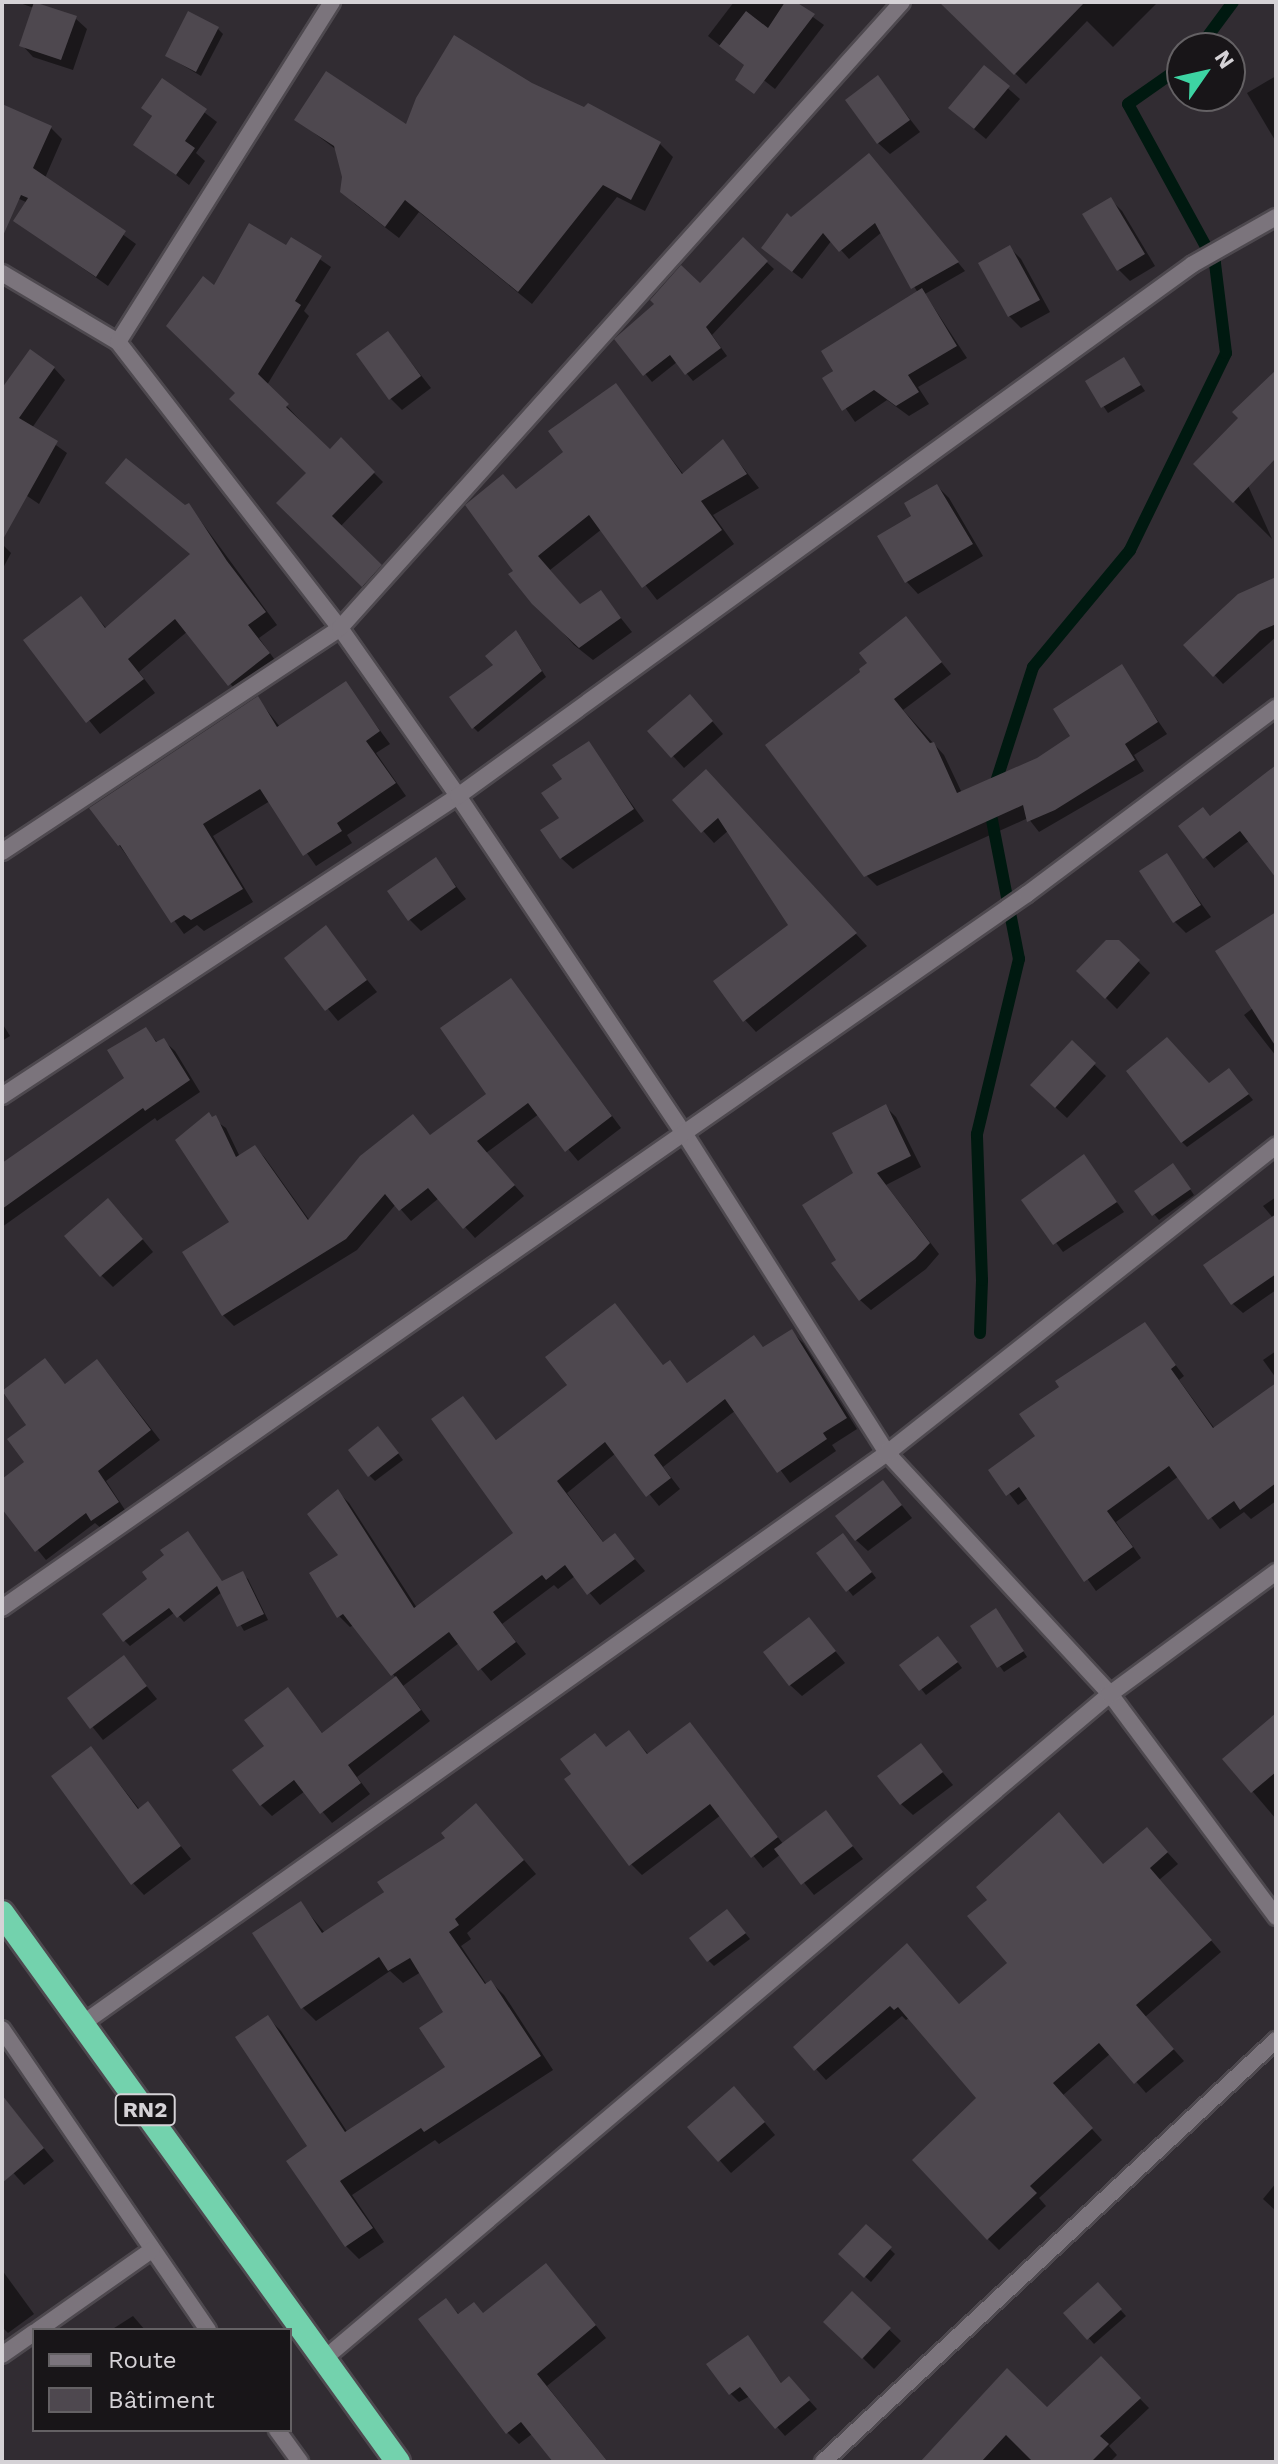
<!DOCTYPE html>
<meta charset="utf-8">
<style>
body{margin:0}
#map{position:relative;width:1278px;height:2464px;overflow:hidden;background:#312c32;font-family:"Work Sans",sans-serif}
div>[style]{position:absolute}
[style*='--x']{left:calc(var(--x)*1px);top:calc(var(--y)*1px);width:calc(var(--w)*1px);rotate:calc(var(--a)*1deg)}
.shadow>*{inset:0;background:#0007}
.stream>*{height:12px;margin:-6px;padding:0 6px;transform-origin:6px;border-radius:6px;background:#001910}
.building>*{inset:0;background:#4e484f}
.roads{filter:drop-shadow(2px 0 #4e494f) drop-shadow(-2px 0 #4e494f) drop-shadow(0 2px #4e494f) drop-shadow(0 -2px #4e494f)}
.lane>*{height:16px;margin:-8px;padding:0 8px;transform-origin:8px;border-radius:8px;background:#7b747c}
.street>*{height:16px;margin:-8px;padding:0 8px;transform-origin:8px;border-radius:8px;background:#7b747c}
.highway>*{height:24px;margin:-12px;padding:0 12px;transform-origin:12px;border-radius:12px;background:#73d2ad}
span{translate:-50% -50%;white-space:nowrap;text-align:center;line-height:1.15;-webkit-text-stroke:6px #181518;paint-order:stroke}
.shield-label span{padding:2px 6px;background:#181518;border:2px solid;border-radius:6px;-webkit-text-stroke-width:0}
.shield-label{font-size:22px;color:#d5d2d6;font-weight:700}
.frame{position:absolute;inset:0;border:4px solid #d5d2d6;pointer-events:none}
.legend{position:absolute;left:32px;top:2328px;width:260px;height:104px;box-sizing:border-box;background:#181518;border:2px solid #646164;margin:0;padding:10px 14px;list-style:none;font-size:24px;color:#d5d2d6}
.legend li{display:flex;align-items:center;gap:16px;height:40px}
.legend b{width:40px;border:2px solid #646164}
.north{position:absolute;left:1166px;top:32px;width:80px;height:80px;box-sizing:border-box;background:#181518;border:2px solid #646164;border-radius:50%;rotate:56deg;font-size:22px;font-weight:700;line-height:32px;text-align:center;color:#d5d2d6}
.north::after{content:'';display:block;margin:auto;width:28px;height:36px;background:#3dd4a3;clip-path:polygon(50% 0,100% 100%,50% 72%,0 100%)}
</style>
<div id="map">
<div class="shadow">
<i style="clip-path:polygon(17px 2px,34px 2px,75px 18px,87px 29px,73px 70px,33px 57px,22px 45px,34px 8px)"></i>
<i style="clip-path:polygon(734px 2px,792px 2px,824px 25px,775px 89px,708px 36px)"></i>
<i style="clip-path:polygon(942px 2px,1158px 2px,1113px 47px,1087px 21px,1026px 84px)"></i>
<i style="clip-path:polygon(217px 28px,223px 34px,201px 76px,167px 56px)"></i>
<i style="clip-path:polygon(985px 68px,1020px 99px,986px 139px,962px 119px)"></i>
<i style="clip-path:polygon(1276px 76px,1276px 142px,1247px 93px)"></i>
<i style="clip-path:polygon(878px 78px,920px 132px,890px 154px,878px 143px)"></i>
<i style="clip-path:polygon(163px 81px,217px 122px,196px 153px,205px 161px,189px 185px,136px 144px,154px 118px,144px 108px)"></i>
<i style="clip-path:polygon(2px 106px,51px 128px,62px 139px,45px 178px,136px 244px,108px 286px,16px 221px,28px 203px,2px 191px)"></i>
<i style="clip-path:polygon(297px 120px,660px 144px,673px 157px,645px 211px,617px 197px,532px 304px,419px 212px,399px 238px,356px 205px,342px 191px,344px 177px,338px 151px)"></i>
<i style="clip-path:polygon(877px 164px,965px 271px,925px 294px,967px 358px,918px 387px,929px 404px,909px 416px,887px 400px,855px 422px,825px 378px,918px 293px,882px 232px,849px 259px,832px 240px,802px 279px,772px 256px,792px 219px)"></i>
<i style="clip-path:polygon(1110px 199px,1122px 211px,1155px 266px,1130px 281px,1119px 270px)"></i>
<i style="clip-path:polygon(292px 240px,331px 267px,304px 311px,309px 316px,267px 385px,330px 452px,341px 440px,383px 482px,340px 527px,390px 576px,372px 595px,279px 503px,309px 473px,237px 393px,215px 288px,287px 248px)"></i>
<i style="clip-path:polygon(743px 240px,774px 269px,712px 335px,727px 356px,693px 381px,677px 362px,652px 382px,617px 340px,700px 285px)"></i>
<i style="clip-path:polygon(1010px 248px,1021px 259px,1050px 312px,1021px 328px,1009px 316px)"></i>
<i style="clip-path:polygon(388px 333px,431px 388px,402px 410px,391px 399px)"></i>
<i style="clip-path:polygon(1124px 360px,1145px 391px,1108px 413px,1087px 382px)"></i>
<i style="clip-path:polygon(54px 368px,65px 380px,32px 428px,67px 453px,39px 504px,2px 479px,2px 391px)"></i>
<i style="clip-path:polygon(615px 386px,684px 475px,723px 442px,759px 488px,713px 515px,734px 544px,657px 600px,602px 529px,550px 570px,581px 606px,600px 592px,632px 632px,593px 660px,574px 645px,511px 575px,516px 571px,517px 490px,566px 452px)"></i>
<i style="clip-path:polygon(1232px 450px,1272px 539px,1196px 464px)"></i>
<i style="clip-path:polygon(937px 486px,949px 498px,983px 556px,918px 594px,907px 582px,880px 536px,913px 517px)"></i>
<i style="clip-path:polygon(189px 505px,277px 625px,259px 638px,280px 667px,241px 697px,188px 631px,139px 672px,155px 693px,100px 734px,26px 641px,81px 599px,107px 629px,192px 555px,185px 508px)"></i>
<i style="clip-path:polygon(2px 544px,11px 553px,2px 570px)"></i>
<i style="clip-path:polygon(1276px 579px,1276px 637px,1223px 684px,1186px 645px)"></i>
<i style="clip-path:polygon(906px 619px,951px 674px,903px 710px,944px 755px,962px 793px,1038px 760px,1072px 736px,1121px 667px,1167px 734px,1134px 755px,1144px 771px,1039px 832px,1028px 818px,877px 886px,866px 875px,863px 672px)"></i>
<i style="clip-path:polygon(521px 638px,546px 677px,478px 732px,473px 727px,496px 666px)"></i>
<i style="clip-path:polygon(345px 683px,390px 744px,376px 753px,406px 796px,347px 835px,352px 843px,316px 866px,270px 801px,213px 836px,253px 902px,204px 931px,197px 925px,184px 934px,119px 845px,258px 699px,280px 727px)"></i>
<i style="clip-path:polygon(701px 708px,723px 734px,684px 768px,650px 731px)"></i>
<i style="clip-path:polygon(588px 743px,644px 821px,573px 869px,561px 858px,564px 779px)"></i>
<i style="clip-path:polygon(1276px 777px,1276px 875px,1250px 840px,1214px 868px,1181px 827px,1210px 818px)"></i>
<i style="clip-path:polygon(718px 783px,867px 946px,756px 1032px,745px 1020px,790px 925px,729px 830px,714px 843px,675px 800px)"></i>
<i style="clip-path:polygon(1167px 856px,1211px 917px,1186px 933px,1175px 922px)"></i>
<i style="clip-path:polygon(436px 860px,466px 899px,421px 931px,409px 919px)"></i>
<i style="clip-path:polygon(1276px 914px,1276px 1056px,1244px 1015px,1253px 1008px)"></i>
<i style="clip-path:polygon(325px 928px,377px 992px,338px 1021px,286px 958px)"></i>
<i style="clip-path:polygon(1118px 942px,1150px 973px,1117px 1009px,1079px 971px)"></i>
<i style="clip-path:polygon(511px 980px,621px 1128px,578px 1161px,539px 1114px,486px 1153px,524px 1196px,475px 1238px,439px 1198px,411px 1221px,396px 1204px,357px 1250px,234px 1326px,223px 1315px,184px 1253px,232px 1223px,213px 1119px,226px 1128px,240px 1157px,255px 1147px,265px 1158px,310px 1221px,489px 1094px)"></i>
<i style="clip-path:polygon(2px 1023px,10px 1036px,2px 1041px)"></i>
<i style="clip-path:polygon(145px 1029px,158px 1043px,163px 1040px,175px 1051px,200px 1092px,157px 1121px,155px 1118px,2px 1227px,2px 1165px,127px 1079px)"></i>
<i style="clip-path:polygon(1072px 1043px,1106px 1076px,1067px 1118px,1044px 1097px)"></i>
<i style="clip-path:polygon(1234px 1076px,1253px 1100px,1187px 1147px,1182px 1142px,1209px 1085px)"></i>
<i style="clip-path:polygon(885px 1106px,896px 1117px,921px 1167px,886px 1185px,939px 1254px,926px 1269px,871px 1310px,860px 1300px,839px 1260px,856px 1173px)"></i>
<i style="clip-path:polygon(1084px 1157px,1124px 1212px,1063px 1252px,1024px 1200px)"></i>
<i style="clip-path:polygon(1178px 1171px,1194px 1195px,1159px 1220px,1154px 1214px)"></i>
<i style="clip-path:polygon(1276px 1197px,1276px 1290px,1243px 1313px,1233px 1304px,1273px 1218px,1263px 1206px)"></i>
<i style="clip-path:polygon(120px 1212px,153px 1252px,113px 1287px,101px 1275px)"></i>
<i style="clip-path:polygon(615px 1306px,664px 1367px,670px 1363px,688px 1384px,754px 1338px,765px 1349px,792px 1332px,803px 1343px,857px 1429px,832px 1445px,836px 1451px,790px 1483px,736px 1410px,663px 1467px,680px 1489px,659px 1506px,616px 1453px,567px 1493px,604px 1543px,615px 1536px,645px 1571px,600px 1605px,575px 1576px,558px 1589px,554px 1585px,502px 1624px,526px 1654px,491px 1681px,459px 1643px,403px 1686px,430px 1721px,357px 1777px,370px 1794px,332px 1823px,305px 1791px,272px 1816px,261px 1805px,266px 1746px,287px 1690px,324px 1735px,396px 1678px,354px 1625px,350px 1627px,339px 1616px,338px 1492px,349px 1503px,417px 1608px,516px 1534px,462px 1398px,497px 1441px,569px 1386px)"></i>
<i style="clip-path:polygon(1144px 1324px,1184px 1376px,1179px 1380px,1215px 1429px,1276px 1386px,1276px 1501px,1251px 1519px,1244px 1512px,1220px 1529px,1179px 1476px,1116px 1522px,1141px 1558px,1096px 1591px,1029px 1497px,1018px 1505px,991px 1470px,1038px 1436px,1062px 1387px)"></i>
<i style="clip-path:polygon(1276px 1351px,1276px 1378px,1263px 1360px)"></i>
<i style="clip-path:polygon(45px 1361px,66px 1385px,106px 1371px,160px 1440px,106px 1481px,127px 1513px,102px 1529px,95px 1523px,46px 1560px,2px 1506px,2px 1482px,27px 1462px,29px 1426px,3px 1393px)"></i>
<i style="clip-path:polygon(384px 1434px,403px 1460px,375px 1481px,370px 1476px)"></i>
<i style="clip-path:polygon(883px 1482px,912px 1518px,868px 1551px,856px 1540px)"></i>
<i style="clip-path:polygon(188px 1533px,223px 1583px,242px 1574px,248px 1579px,268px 1620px,244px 1631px,222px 1592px,184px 1622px,175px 1612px,130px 1646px,124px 1640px,150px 1579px)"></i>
<i style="clip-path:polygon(848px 1540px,876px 1578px,853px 1596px,819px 1553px)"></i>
<i style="clip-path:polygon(1001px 1616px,1027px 1657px,1004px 1672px,972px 1627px)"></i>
<i style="clip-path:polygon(809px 1619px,845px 1663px,802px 1696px,790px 1685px)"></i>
<i style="clip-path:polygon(943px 1643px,962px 1668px,926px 1695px,902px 1665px)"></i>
<i style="clip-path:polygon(124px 1658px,157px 1699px,103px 1740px,70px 1699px)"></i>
<i style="clip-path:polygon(690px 1724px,784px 1845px,826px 1813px,863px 1859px,814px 1895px,781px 1854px,763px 1868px,721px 1815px,642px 1875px,631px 1864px,607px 1748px,629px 1732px,649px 1755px)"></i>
<i style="clip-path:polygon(1276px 1743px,1276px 1819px,1225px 1759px)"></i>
<i style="clip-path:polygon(920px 1745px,953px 1785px,913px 1815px,901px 1804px)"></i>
<i style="clip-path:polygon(91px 1748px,140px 1810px,148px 1804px,191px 1859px,144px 1895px,133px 1883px)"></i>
<i style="clip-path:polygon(489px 1819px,536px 1874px,467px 1933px,471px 1939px,461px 1946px,487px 1985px,491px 1982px,504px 1995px,553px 2070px,439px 2144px,435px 2140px,352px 2195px,384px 2242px,359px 2259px,346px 2246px,268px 2018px,281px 2031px,348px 2133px,448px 2067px,446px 2012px,421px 1972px,403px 1983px,390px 1971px,316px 2021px,303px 2008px,255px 1934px,301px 1904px,325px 1933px)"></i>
<i style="clip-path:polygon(1157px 1841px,1178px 1864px,1159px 1880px,1221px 1952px,1145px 2017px,1184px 2061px,1146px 2093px,1111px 2053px,1062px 2096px,1102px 2140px,1039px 2198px,1046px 2206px,999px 2250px,988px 2239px,979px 2098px,910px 2017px,906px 2020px,902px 2016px,826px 2080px,816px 2069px,907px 1945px,960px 2006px,1010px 1963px,1104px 1866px)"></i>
<i style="clip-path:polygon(732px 1917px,750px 1939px,714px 1966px,709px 1961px)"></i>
<i style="clip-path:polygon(746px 2100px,775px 2135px,731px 2173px,690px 2127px)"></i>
<i style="clip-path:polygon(2px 2102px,15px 2112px,54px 2161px,24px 2185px,2px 2160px)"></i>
<i style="clip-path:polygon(1276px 2183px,1276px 2211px,1263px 2199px)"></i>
<i style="clip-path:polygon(866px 2226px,895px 2254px,871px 2282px,840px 2254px)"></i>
<i style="clip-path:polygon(2px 2270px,34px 2314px,8px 2333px,2px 2327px)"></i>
<i style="clip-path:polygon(557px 2277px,606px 2338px,547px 2386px,608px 2462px,555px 2462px,532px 2434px,519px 2444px,507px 2432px,446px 2301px,460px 2315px,484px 2315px)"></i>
<i style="clip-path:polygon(1098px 2285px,1126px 2316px,1094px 2344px,1066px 2313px)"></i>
<i style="clip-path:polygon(852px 2294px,901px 2341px,874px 2369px,826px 2322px)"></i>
<i style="clip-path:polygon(133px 2316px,145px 2330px,111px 2330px)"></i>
<i style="clip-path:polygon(748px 2338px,782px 2384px,797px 2387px,817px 2409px,785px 2436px,750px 2396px,739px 2402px,730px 2393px)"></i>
<i style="clip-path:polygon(1101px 2359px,1149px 2408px,1109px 2446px,1117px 2455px,1110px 2462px,922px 2462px,1047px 2410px)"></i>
</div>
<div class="stream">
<i style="--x:1199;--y:48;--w:57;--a:-53.5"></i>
<i style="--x:994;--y:788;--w:127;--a:-72.1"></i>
<i style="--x:1033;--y:667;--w:152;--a:-50.3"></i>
<i style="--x:1130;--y:550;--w:219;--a:-64"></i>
<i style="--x:1226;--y:353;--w:91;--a:-97"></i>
<i style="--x:1215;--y:263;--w:181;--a:-118.7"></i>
<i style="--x:1128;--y:104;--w:66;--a:-35.1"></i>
<i style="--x:980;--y:1333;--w:53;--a:-87.8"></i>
<i style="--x:982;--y:1280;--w:146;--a:-92"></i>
<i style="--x:977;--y:1134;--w:180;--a:-76.5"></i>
<i style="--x:1019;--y:959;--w:157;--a:-101"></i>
</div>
<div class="building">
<i style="clip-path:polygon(34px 2px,77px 16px,61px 60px,19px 46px)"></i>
<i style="clip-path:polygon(785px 2px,796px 2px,815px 14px,754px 94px,735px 80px,744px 65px,719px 46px,746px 11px,768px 28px)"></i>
<i style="clip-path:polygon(939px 2px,1085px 2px,1014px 75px)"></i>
<i style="clip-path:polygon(188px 11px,219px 27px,196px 72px,165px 56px)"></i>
<i style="clip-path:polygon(454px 35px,532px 83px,584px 107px,588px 103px,661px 142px,631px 200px,603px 185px,518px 292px,405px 200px,385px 227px,340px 192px,342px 177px,334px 146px,294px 120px,326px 71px,406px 124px,416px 98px)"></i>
<i style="clip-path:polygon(984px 65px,1010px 86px,974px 129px,948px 108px)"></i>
<i style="clip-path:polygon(878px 75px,910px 120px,877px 144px,845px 100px)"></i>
<i style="clip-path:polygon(162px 78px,207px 109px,185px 141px,195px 148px,176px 175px,133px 145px,152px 116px,141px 108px)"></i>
<i style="clip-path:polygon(2px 104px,52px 126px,33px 168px,126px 231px,96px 277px,13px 221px,28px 198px,21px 195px,2px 238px)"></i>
<i style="clip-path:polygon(869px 153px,959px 262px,911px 289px,875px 223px,839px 252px,823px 233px,792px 272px,761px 248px,787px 213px,791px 217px)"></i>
<i style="clip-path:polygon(1111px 197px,1145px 254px,1117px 271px,1082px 214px)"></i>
<i style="clip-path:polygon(249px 223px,286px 245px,291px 237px,322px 256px,295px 301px,301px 305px,258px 374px,289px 404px,286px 407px,330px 449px,341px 437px,375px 472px,332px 516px,382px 565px,362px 587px,276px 503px,306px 473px,229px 399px,235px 393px,166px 326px,203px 276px,214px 285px)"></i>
<i style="clip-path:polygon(743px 237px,768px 261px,706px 327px,721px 348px,685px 375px,670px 355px,643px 376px,614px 339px,654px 304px,650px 300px,681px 265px,700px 283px)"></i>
<i style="clip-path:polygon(1010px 245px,1040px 300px,1008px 317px,978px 263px)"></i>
<i style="clip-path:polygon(922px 288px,957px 346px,908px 375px,919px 392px,896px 406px,874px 390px,842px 411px,822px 378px,833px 371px,821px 351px)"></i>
<i style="clip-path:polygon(388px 331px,421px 376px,389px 400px,356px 354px)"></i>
<i style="clip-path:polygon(30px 349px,55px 367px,19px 418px,58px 441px,2px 541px,2px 388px)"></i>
<i style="clip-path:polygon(1124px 357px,1141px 385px,1101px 408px,1085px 381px)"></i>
<i style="clip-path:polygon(1276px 370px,1276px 458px,1233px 503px,1193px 464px,1238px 418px,1232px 412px)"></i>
<i style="clip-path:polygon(616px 383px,682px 474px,723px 439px,747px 474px,701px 501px,722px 530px,642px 588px,589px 515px,538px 556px,580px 604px,601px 590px,621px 618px,579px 648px,532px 604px,508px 574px,513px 571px,465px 505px,503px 474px,516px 489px,563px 452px,548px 431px)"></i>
<i style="clip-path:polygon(126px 458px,185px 505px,189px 503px,227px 561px,266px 612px,248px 625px,270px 653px,228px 686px,175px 619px,128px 659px,144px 679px,86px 723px,23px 640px,81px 596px,105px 628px,190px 554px,105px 483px)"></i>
<i style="clip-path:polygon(937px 484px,973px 544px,905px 583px,877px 536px,911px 516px,904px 503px)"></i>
<i style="clip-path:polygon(1276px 577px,1276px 624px,1260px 631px,1213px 677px,1183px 645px,1238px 594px)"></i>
<i style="clip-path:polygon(906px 616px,942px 662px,894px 699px,930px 743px,934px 742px,957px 793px,1037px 758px,1070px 736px,1053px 709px,1122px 664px,1158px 722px,1125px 744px,1135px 760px,1055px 810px,1027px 822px,1023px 805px,864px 877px,765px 745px,860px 672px,859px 669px,867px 663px,859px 653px)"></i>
<i style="clip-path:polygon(516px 630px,542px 671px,472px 729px,449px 697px,493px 665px,485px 656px)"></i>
<i style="clip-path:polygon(346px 681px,380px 731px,366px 741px,396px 783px,337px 823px,342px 831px,303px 856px,260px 789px,203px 824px,243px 889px,191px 920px,184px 915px,171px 923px,120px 845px,118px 846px,89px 808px,258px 696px,277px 727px)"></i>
<i style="clip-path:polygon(690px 694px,713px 721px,671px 758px,647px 731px)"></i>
<i style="clip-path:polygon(589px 741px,634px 809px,560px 859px,540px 830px,559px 818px,541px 793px,562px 779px,552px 765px)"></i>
<i style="clip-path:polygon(1276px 765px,1276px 878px,1240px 831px,1203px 859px,1178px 826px,1203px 807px,1210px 816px)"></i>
<i style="clip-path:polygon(706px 769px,857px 933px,743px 1022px,713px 981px,788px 925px,718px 818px,701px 833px,672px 800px)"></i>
<i style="clip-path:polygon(1167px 853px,1201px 905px,1173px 923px,1139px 871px)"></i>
<i style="clip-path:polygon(436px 857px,456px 887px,408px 921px,387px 891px)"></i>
<i style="clip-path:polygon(1276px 912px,1276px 1047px,1215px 951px)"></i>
<i style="clip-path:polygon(326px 925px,367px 980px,325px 1011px,284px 958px)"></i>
<i style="clip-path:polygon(1106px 940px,1119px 940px,1140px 960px,1105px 999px,1076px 971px)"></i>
<i style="clip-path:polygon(511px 978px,612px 1116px,565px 1152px,528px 1103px,477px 1141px,515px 1185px,463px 1229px,428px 1188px,399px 1211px,385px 1194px,346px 1239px,222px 1316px,182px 1252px,229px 1222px,175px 1140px,209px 1112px,212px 1117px,216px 1115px,236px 1157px,255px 1145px,308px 1220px,360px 1156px,413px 1114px,430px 1135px,486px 1094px,440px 1028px)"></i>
<i style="clip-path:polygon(146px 1027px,156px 1042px,164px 1038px,190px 1080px,145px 1111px,143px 1108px,2px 1209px,2px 1163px,124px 1078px,107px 1050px)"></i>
<i style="clip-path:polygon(1167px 1037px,1209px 1083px,1229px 1068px,1249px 1094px,1181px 1143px,1126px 1071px)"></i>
<i style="clip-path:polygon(1072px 1040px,1096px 1063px,1055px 1108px,1030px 1085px)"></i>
<i style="clip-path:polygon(886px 1104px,911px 1156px,877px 1173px,930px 1243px,915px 1259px,859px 1301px,831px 1263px,836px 1260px,802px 1205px,853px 1173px,832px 1133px)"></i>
<i style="clip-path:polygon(1084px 1154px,1117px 1202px,1053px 1245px,1021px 1200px)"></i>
<i style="clip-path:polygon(1173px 1163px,1191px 1189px,1152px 1216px,1134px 1191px)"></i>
<i style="clip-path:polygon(108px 1198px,143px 1239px,100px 1277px,64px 1236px)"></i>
<i style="clip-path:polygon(1276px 1214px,1276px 1274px,1231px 1305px,1203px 1265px)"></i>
<i style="clip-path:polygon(615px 1303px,663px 1365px,670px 1360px,687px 1383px,754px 1335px,763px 1347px,792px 1329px,847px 1418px,823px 1433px,827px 1439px,777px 1473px,725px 1399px,654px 1455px,671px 1478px,646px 1497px,605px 1442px,557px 1481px,603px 1542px,615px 1533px,635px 1559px,587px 1595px,565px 1565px,546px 1580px,542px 1575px,493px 1612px,516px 1642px,478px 1671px,449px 1632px,391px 1676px,343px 1614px,337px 1618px,309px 1573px,338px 1555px,307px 1514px,338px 1489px,414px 1608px,513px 1533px,431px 1419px,463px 1396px,496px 1440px,567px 1385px,545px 1357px)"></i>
<i style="clip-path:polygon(1145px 1322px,1176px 1365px,1171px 1369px,1213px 1428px,1276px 1383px,1276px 1483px,1240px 1510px,1234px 1501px,1208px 1520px,1169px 1466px,1107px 1511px,1133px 1547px,1084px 1582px,1019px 1487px,1006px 1496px,988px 1470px,1035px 1436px,1019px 1414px,1059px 1387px,1055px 1381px)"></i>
<i style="clip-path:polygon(45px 1358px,65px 1384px,97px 1359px,151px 1430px,98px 1471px,119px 1502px,91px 1521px,86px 1513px,35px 1552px,2px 1509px,2px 1479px,24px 1462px,7px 1439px,26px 1425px,2px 1391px)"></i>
<i style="clip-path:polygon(378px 1426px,399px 1453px,368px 1477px,348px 1450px)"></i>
<i style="clip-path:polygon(883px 1480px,902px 1505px,855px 1541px,835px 1516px)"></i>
<i style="clip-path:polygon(188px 1531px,222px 1581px,243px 1571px,264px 1614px,237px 1627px,217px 1586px,177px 1618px,169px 1608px,123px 1642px,102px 1614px,147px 1579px,142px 1572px,164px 1555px,160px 1550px)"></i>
<i style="clip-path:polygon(843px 1533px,872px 1572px,846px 1592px,816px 1553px)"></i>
<i style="clip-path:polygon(996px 1608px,1024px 1651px,997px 1668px,970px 1626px)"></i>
<i style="clip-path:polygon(809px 1617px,836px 1651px,789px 1686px,763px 1652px)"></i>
<i style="clip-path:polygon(938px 1636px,958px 1662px,919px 1691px,899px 1665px)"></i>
<i style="clip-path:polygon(124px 1655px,147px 1686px,90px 1729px,67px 1698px)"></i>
<i style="clip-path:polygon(396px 1676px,421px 1710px,348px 1765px,361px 1783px,320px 1814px,294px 1780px,260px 1806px,232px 1770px,264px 1746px,244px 1720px,288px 1687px,322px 1733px)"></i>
<i style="clip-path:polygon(1276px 1713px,1276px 1772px,1251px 1793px,1222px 1759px)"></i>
<i style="clip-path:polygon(690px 1722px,778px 1837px,751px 1858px,710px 1804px,629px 1866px,564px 1779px,571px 1774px,560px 1759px,595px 1733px,606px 1747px,629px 1730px,647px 1754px)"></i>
<i style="clip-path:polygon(921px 1743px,943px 1772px,900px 1805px,877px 1776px)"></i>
<i style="clip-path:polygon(91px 1746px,138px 1809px,148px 1801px,181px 1846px,131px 1885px,51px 1776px)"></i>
<i style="clip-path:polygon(476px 1803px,524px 1860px,455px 1919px,459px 1925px,449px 1932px,485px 1984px,491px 1980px,541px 2056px,424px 2132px,421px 2128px,340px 2181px,373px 2228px,345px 2247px,286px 2161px,307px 2146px,235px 2037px,268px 2015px,345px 2132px,445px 2067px,419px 2028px,443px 2012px,410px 1958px,388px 1971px,379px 1957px,301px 2009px,252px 1933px,301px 1901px,322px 1933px,384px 1892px,377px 1882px,445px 1838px,441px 1833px)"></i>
<i style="clip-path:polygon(826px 1810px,853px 1846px,801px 1885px,774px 1849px)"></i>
<i style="clip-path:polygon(1059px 1812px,1103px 1864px,1147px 1827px,1168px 1852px,1150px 1868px,1212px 1940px,1136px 2005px,1174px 2049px,1134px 2084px,1099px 2043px,1053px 2083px,1093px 2128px,1030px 2186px,1037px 2193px,987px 2240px,912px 2160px,976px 2098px,898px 2007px,894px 2010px,890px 2006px,814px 2071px,793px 2047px,907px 1943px,959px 2004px,1007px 1963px,967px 1916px,987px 1900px,976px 1887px)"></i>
<i style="clip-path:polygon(727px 1909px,746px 1933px,707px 1962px,689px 1938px)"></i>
<i style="clip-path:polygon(734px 2086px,765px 2122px,718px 2162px,687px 2127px)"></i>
<i style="clip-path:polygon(2px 2095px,44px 2148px,2px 2183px)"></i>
<i style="clip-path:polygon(866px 2224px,892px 2247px,864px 2278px,838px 2254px)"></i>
<i style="clip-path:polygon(546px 2263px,596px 2325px,537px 2374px,608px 2462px,553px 2462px,521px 2422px,506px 2434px,418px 2319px,446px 2298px,458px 2314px,474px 2302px,483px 2313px)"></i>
<i style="clip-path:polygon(1098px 2282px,1122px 2309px,1087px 2340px,1063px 2313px)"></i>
<i style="clip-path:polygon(852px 2291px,891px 2328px,862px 2359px,823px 2322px)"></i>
<i style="clip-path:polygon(748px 2335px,781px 2383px,789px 2376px,810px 2400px,775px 2429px,740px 2387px,729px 2395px,706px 2364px)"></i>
<i style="clip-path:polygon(1101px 2356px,1141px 2398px,1100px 2436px,1109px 2444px,1091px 2462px,1033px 2462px,1006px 2435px,981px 2462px,920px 2462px,1007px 2368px,1047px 2407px)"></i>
</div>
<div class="roads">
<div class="lane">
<i style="--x:2;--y:2029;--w:365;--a:55.6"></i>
<i style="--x:38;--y:2330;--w:139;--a:-35.1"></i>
<i style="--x:2;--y:2355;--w:39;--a:-35"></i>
<i style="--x:277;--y:2430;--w:39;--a:54"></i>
</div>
<div class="street">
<i style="--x:2;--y:273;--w:135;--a:30.7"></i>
<i style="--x:118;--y:342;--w:362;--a:52.2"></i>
<i style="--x:340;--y:628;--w:205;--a:54.9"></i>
<i style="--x:458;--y:796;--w:406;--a:56.2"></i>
<i style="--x:684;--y:1133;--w:379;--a:57.6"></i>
<i style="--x:887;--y:1453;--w:328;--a:47.2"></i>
<i style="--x:1110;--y:1694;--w:278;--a:53.3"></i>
<i style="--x:118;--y:342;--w:402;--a:-57.8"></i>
<i style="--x:2;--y:852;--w:405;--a:-33.5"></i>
<i style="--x:340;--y:628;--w:841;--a:-48.08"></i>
<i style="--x:2;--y:1096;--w:546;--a:-33.34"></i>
<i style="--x:458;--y:796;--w:907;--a:-35.9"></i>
<i style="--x:1193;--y:264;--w:95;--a:-29.5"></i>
<i style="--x:2;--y:1608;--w:1249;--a:-34.86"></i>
<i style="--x:1027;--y:894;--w:311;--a:-36.8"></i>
<i style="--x:82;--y:2024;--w:987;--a:-35.35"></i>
<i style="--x:887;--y:1453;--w:496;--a:-38.3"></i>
<i style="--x:325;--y:2358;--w:1028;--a:-40.23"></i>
<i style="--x:1110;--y:1694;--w:206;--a:-36.3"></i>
<i style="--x:823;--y:2462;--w:619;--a:-42.97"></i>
</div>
<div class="highway">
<i style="--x:2;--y:1913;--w:677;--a:54.2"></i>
</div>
</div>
<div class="shield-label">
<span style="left:145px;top:2110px">RN2</span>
</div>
<div class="frame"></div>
<ul class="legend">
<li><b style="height:10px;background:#7b747c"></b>Route</li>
<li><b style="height:22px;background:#4e484f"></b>Bâtiment</li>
</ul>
<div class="north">N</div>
</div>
